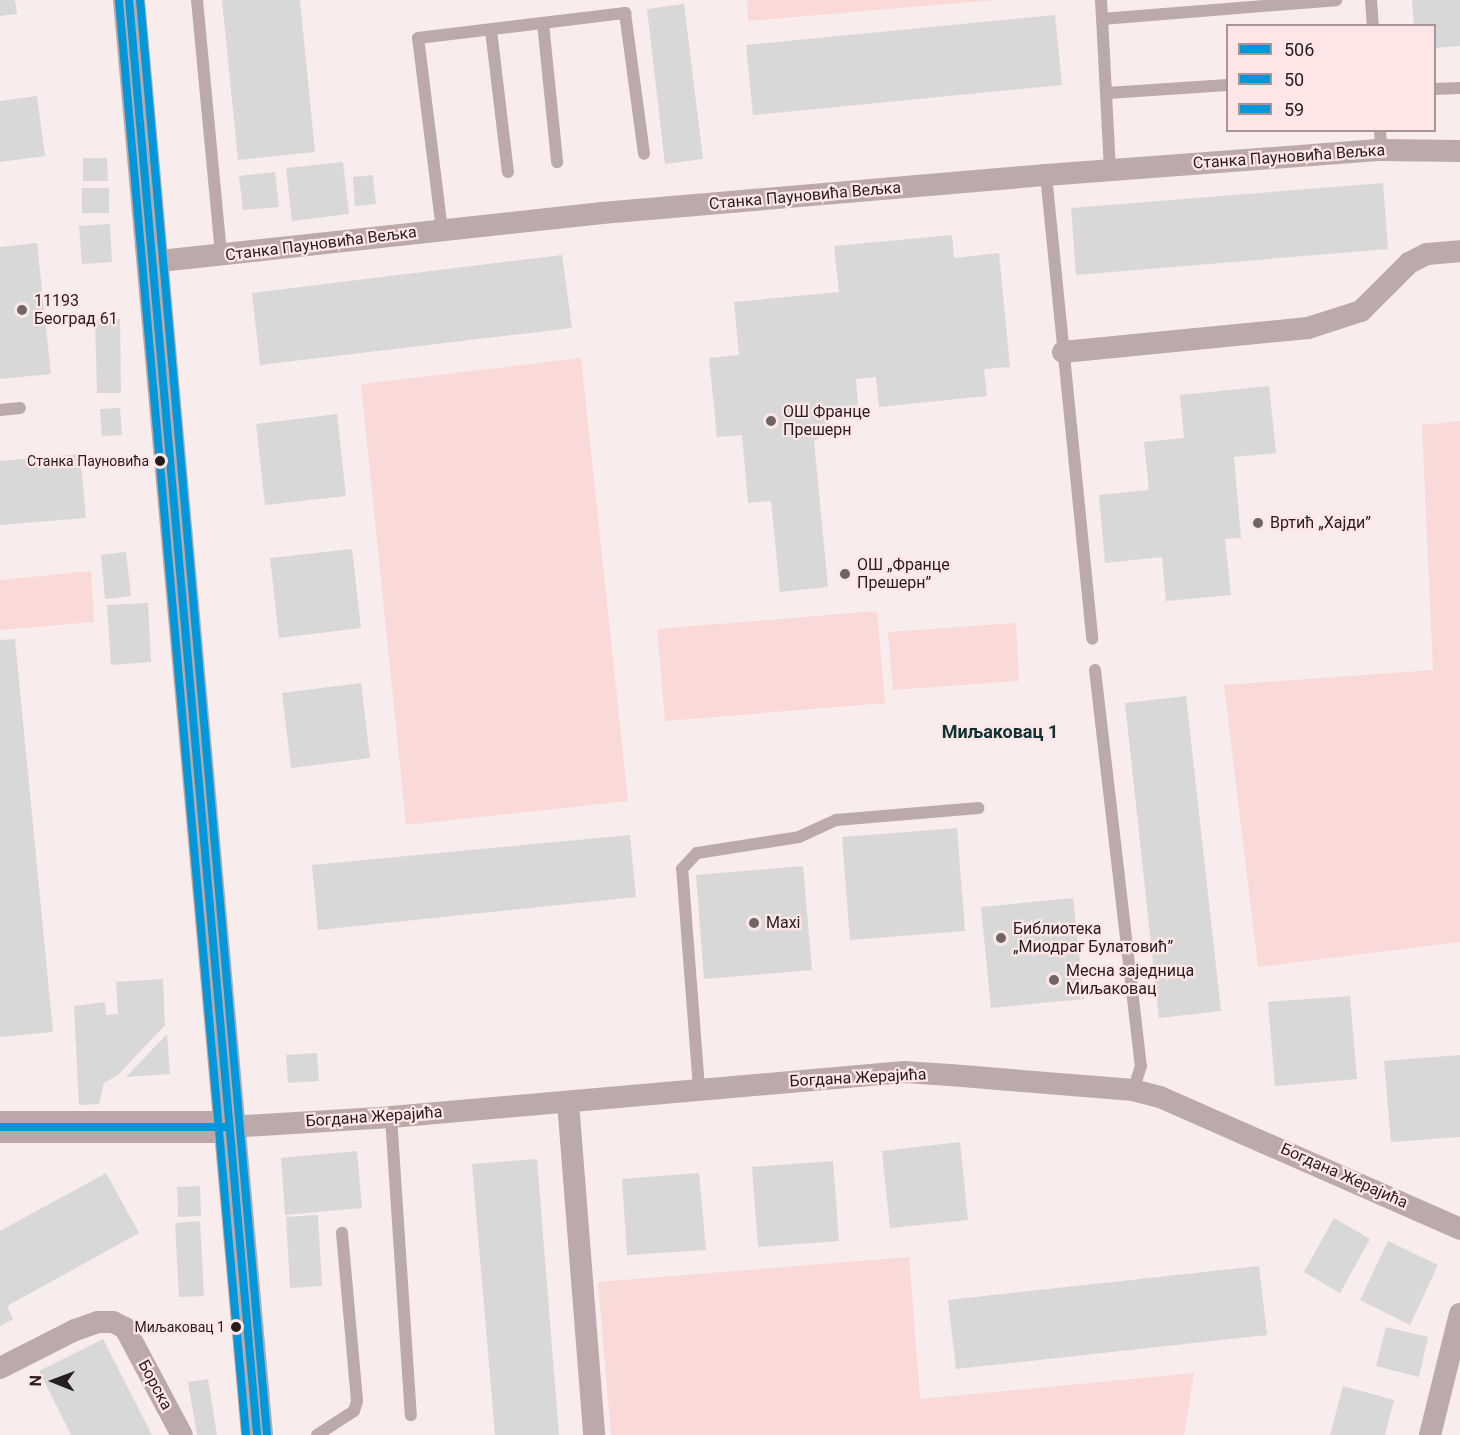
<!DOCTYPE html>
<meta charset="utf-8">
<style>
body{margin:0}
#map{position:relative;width:1460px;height:1435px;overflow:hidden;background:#f8ecec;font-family:Roboto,sans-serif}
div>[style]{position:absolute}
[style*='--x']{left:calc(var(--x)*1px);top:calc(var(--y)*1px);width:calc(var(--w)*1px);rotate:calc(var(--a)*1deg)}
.green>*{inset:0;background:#fad9d9}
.building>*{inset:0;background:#d8d8d8}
.lane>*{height:12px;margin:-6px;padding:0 6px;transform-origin:6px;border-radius:6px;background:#bcaaab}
.street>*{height:22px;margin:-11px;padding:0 11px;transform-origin:11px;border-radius:11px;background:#bcaaab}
.secondary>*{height:32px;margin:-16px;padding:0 16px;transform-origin:16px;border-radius:16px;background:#bca7a8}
.bus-1>*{height:8px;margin:-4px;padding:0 4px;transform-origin:4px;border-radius:4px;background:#0098da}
.bus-2>*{height:8px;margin:-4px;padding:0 4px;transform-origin:4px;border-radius:4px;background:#0098da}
.bus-3>*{height:8px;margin:-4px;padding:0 4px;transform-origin:4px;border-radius:4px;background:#0098da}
.dots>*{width:16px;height:16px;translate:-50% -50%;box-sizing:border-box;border:3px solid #fee6e6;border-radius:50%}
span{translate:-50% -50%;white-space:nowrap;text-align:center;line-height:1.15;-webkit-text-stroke:4.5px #fee6e6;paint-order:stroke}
.bus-label{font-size:14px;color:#261d1d}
.right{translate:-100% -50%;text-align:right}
.street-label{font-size:16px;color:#261d1d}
.poi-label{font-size:16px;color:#261d1d}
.left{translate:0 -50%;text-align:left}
.neighbourhood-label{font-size:18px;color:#0e3233;font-weight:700}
.legend{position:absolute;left:1226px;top:24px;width:210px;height:108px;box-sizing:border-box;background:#fee6e6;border:2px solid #a89696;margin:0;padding:8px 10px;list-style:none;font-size:18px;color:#261d1d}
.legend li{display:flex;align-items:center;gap:12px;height:30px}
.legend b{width:30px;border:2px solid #a89696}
.north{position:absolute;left:24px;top:1351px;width:60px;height:60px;-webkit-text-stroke:4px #fee6e6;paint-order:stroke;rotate:271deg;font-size:16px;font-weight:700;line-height:24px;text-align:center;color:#261d1d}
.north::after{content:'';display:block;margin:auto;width:21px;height:27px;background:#261d1d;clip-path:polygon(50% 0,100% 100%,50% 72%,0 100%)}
</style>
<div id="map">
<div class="green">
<i style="clip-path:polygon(747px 0,995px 0,748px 21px)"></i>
<i style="clip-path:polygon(581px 358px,628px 801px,406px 825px,361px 384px)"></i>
<i style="clip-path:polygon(1460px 421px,1460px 942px,1258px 967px,1224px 685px,1433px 670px,1422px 425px)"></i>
<i style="clip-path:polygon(91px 571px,94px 622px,0 630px,0 580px)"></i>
<i style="clip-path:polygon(877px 611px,885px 703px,665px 721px,657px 629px)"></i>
<i style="clip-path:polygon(1016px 623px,1019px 681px,893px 690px,888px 632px)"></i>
<i style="clip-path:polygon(909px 1257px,920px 1399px,1194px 1373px,1184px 1435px,611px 1435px,598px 1282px)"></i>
</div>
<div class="building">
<i style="clip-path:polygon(0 0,15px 0,17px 14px,0 16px)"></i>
<i style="clip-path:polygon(222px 0,300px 0,315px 152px,238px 160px)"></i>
<i style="clip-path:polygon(1412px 0,1460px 0,1460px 46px,1434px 48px,1434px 26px,1414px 26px)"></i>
<i style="clip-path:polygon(684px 4px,703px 159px,665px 164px,647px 9px)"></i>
<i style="clip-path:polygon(1055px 15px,1062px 85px,753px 115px,746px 45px)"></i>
<i style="clip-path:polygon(37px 96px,45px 156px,0 162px,0 101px)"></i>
<i style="clip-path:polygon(83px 158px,107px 158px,108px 181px,83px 181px)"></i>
<i style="clip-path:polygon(343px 162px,349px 214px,292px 221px,286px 168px)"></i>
<i style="clip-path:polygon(275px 172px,279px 207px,243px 210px,239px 176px)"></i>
<i style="clip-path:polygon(373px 175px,376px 204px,355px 206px,353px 177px)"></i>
<i style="clip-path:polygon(1383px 183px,1388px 249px,1076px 275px,1071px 208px)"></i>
<i style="clip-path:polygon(82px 188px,109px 188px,109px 213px,82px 213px)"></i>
<i style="clip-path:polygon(110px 224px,112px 262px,82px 264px,79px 226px)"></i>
<i style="clip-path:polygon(952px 235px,954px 258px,999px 253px,1010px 367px,984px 369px,987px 396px,879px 407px,876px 377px,856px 379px,858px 405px,825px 408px,827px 433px,814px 441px,828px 587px,780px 592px,771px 501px,748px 503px,742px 435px,717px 437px,709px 358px,739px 355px,734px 302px,839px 292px,834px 246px)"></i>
<i style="clip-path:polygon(37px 243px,51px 374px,0 379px,0 247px)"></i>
<i style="clip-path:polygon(562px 255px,572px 328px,260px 365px,252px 293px)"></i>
<i style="clip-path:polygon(120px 319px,121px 393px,97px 393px,95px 320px)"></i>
<i style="clip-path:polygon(1269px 386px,1276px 453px,1234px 457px,1241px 538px,1225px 539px,1231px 595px,1166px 601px,1162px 557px,1105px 563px,1099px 495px,1149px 490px,1144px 442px,1184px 438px,1180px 395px)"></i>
<i style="clip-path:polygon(120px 408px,122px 435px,102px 436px,100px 409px)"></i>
<i style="clip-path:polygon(337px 414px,346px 496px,265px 505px,256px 424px)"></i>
<i style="clip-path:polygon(80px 454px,86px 518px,0 525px,0 461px)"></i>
<i style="clip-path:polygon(352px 549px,361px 628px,279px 638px,270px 558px)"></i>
<i style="clip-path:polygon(126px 552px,131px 596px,105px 599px,101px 555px)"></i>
<i style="clip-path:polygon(148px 603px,151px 662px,111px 665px,107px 605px)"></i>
<i style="clip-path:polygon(15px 639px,53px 1032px,0 1037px,0 640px)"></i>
<i style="clip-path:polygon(361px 683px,370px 758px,291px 768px,282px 693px)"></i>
<i style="clip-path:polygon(1186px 696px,1221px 1011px,1159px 1018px,1125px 703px)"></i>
<i style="clip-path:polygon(957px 828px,965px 931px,850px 940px,842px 837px)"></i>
<i style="clip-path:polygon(630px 835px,636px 897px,318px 930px,312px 865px)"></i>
<i style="clip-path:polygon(803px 866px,812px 970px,704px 979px,696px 875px)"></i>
<i style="clip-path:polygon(1073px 898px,1084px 999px,991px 1008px,981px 907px)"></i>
<i style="clip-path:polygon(163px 979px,165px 1025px,118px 1075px,104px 1083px,99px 1104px,79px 1105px,74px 1006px,105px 1002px,106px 1015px,118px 1014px,116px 982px)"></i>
<i style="clip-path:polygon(1350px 996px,1357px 1079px,1275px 1086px,1268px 1002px)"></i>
<i style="clip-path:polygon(167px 1034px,170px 1074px,126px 1077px)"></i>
<i style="clip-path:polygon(317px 1053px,319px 1081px,288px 1083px,286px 1055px)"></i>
<i style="clip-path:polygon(1460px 1055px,1460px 1137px,1391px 1142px,1384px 1061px)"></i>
<i style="clip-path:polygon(960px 1142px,968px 1220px,890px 1228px,882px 1151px)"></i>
<i style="clip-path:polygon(357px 1151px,362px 1208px,285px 1215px,281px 1158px)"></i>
<i style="clip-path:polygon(537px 1159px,559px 1435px,495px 1435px,472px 1164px)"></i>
<i style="clip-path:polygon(833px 1161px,839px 1241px,758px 1247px,752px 1167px)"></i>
<i style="clip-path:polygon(106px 1173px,139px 1233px,7px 1306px,13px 1319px,0 1326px,0 1231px)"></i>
<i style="clip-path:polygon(699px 1173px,706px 1250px,627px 1255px,622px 1179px)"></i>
<i style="clip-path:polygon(200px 1186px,201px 1216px,178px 1217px,177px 1187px)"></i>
<i style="clip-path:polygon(318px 1215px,322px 1286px,290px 1288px,286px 1217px)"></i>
<i style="clip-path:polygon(1334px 1218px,1370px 1239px,1340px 1293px,1304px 1272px)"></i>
<i style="clip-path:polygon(200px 1221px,204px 1296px,179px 1297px,175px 1223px)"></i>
<i style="clip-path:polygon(1388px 1241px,1438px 1265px,1410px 1325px,1360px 1300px)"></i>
<i style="clip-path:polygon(1259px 1266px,1267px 1335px,956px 1369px,948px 1300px)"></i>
<i style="clip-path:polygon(1386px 1327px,1428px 1337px,1419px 1377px,1376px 1366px)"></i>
<i style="clip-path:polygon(103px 1339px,152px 1435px,71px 1435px,39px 1371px)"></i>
<i style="clip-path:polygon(208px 1379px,217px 1435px,197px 1435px,188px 1382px)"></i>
<i style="clip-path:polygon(1343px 1386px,1394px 1400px,1385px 1435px,1330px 1435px)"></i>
</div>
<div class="lane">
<i style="--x:197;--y:0;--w:256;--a:84.6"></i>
<i style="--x:1101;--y:0;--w:19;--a:87"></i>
<i style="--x:1371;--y:0;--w:26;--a:86"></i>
<i style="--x:543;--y:23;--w:140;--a:84.2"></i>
<i style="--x:491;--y:30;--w:143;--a:83.2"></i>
<i style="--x:1434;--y:89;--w:26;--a:-2"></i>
<i style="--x:1107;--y:93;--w:121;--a:-3.8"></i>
<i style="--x:1380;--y:130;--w:20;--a:87"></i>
<i style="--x:1110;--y:170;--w:151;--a:-93"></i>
<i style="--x:1102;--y:19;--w:235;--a:-4.6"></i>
<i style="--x:1046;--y:175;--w:466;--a:84.3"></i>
<i style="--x:442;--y:230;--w:193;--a:-97.1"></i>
<i style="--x:418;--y:38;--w:209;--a:-6.9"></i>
<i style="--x:625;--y:13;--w:142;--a:82.3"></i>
<i style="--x:0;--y:410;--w:20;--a:-6"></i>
<i style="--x:1095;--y:670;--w:399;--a:83.4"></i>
<i style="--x:1141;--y:1066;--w:25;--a:108"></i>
<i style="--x:699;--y:1088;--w:220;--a:-94.4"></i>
<i style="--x:682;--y:869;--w:22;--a:-47"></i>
<i style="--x:697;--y:853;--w:103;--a:-8.9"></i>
<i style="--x:799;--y:837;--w:41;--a:-24.7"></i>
<i style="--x:836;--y:820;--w:143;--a:-4.8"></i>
<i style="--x:391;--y:1117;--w:299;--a:86.2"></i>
<i style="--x:317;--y:1435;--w:44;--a:-33"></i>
<i style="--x:354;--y:1411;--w:10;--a:-73"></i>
<i style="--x:357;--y:1401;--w:169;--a:-95.1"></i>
</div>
<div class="street">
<i style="--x:151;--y:262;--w:454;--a:-6.2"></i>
<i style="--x:602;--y:213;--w:446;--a:-4.9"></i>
<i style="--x:1046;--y:175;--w:336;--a:-4.3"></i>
<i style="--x:1381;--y:150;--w:79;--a:0.7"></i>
<i style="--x:1063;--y:352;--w:246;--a:-5.6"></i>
<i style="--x:1308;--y:328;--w:56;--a:-17.8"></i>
<i style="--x:1361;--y:311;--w:68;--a:-45"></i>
<i style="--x:1409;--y:263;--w:20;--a:-27"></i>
<i style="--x:1427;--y:254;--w:33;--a:-5"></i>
<i style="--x:568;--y:1102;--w:334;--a:85.5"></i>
<i style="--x:229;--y:1127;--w:162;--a:-3.5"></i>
<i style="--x:391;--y:1117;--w:515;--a:-5.01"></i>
<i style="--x:904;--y:1072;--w:46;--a:3.7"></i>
<i style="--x:950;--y:1075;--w:184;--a:4.7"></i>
<i style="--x:1133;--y:1090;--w:28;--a:15"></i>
<i style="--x:1160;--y:1097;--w:328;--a:23.7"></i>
<i style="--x:0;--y:1368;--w:84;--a:-26.9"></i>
<i style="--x:75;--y:1330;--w:24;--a:-19"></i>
<i style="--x:98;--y:1322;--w:15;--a:0"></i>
<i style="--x:113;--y:1322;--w:13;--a:27"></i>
<i style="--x:125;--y:1328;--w:121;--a:62"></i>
<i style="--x:1430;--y:1435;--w:125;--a:-76.1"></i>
</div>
<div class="secondary">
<i style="--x:129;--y:0;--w:1441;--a:84.9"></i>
<i style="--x:0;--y:1127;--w:229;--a:0"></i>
</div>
<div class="bus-1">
<i style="--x:129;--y:0;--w:1441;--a:84.9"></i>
<i style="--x:0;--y:1127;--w:229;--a:0"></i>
</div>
<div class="bus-2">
<i style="--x:119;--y:1;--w:1440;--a:84.94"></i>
</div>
<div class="bus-3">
<i style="--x:140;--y:0;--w:1440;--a:84.94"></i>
</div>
<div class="dots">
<i style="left:22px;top:310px;background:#706565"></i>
<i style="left:771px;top:421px;background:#706565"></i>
<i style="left:160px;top:461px;background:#261d1d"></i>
<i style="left:1258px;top:523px;background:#706565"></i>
<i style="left:845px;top:574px;background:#706565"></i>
<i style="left:754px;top:923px;background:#706565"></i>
<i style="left:1001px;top:938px;background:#706565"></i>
<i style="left:1054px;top:980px;background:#706565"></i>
<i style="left:236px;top:1327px;background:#261d1d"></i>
</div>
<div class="bus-label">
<span class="right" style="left:149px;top:461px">Станка Пауновића</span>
<span class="right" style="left:225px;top:1327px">Миљаковац 1</span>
</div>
<div class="street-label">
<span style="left:1289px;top:157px;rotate:-4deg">Станка Пауновића Вељка</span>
<span style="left:805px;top:196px;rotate:-5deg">Станка Пауновића Вељка</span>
<span style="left:321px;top:244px;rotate:-7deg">Станка Пауновића Вељка</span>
<span style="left:858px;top:1078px;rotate:-3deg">Богдана Жерајића</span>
<span style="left:374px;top:1117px;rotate:-4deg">Богдана Жерајића</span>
<span style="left:1344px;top:1176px;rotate:24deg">Богдана Жерајића</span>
<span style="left:155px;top:1385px;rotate:62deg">Борска</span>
</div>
<div class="poi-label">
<span class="left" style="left:34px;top:310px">11193<br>Београд 61</span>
<span class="left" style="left:783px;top:421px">ОШ Франце<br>Прешерн</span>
<span class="left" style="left:1270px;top:523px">Вртић „Хајди”</span>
<span class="left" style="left:857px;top:574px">ОШ „Франце<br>Прешерн”</span>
<span class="left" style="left:766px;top:923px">Maxi</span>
<span class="left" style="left:1013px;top:938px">Библиотека<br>„Миодраг Булатовић”</span>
<span class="left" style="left:1066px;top:980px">Месна заједница<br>Миљаковац</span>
</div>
<div class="neighbourhood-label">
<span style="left:1000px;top:732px">Миљаковац 1</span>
</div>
<ul class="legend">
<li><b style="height:8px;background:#0098da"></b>506</li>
<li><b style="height:8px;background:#0098da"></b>50</li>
<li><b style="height:8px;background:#0098da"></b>59</li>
</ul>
<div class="north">N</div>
</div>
